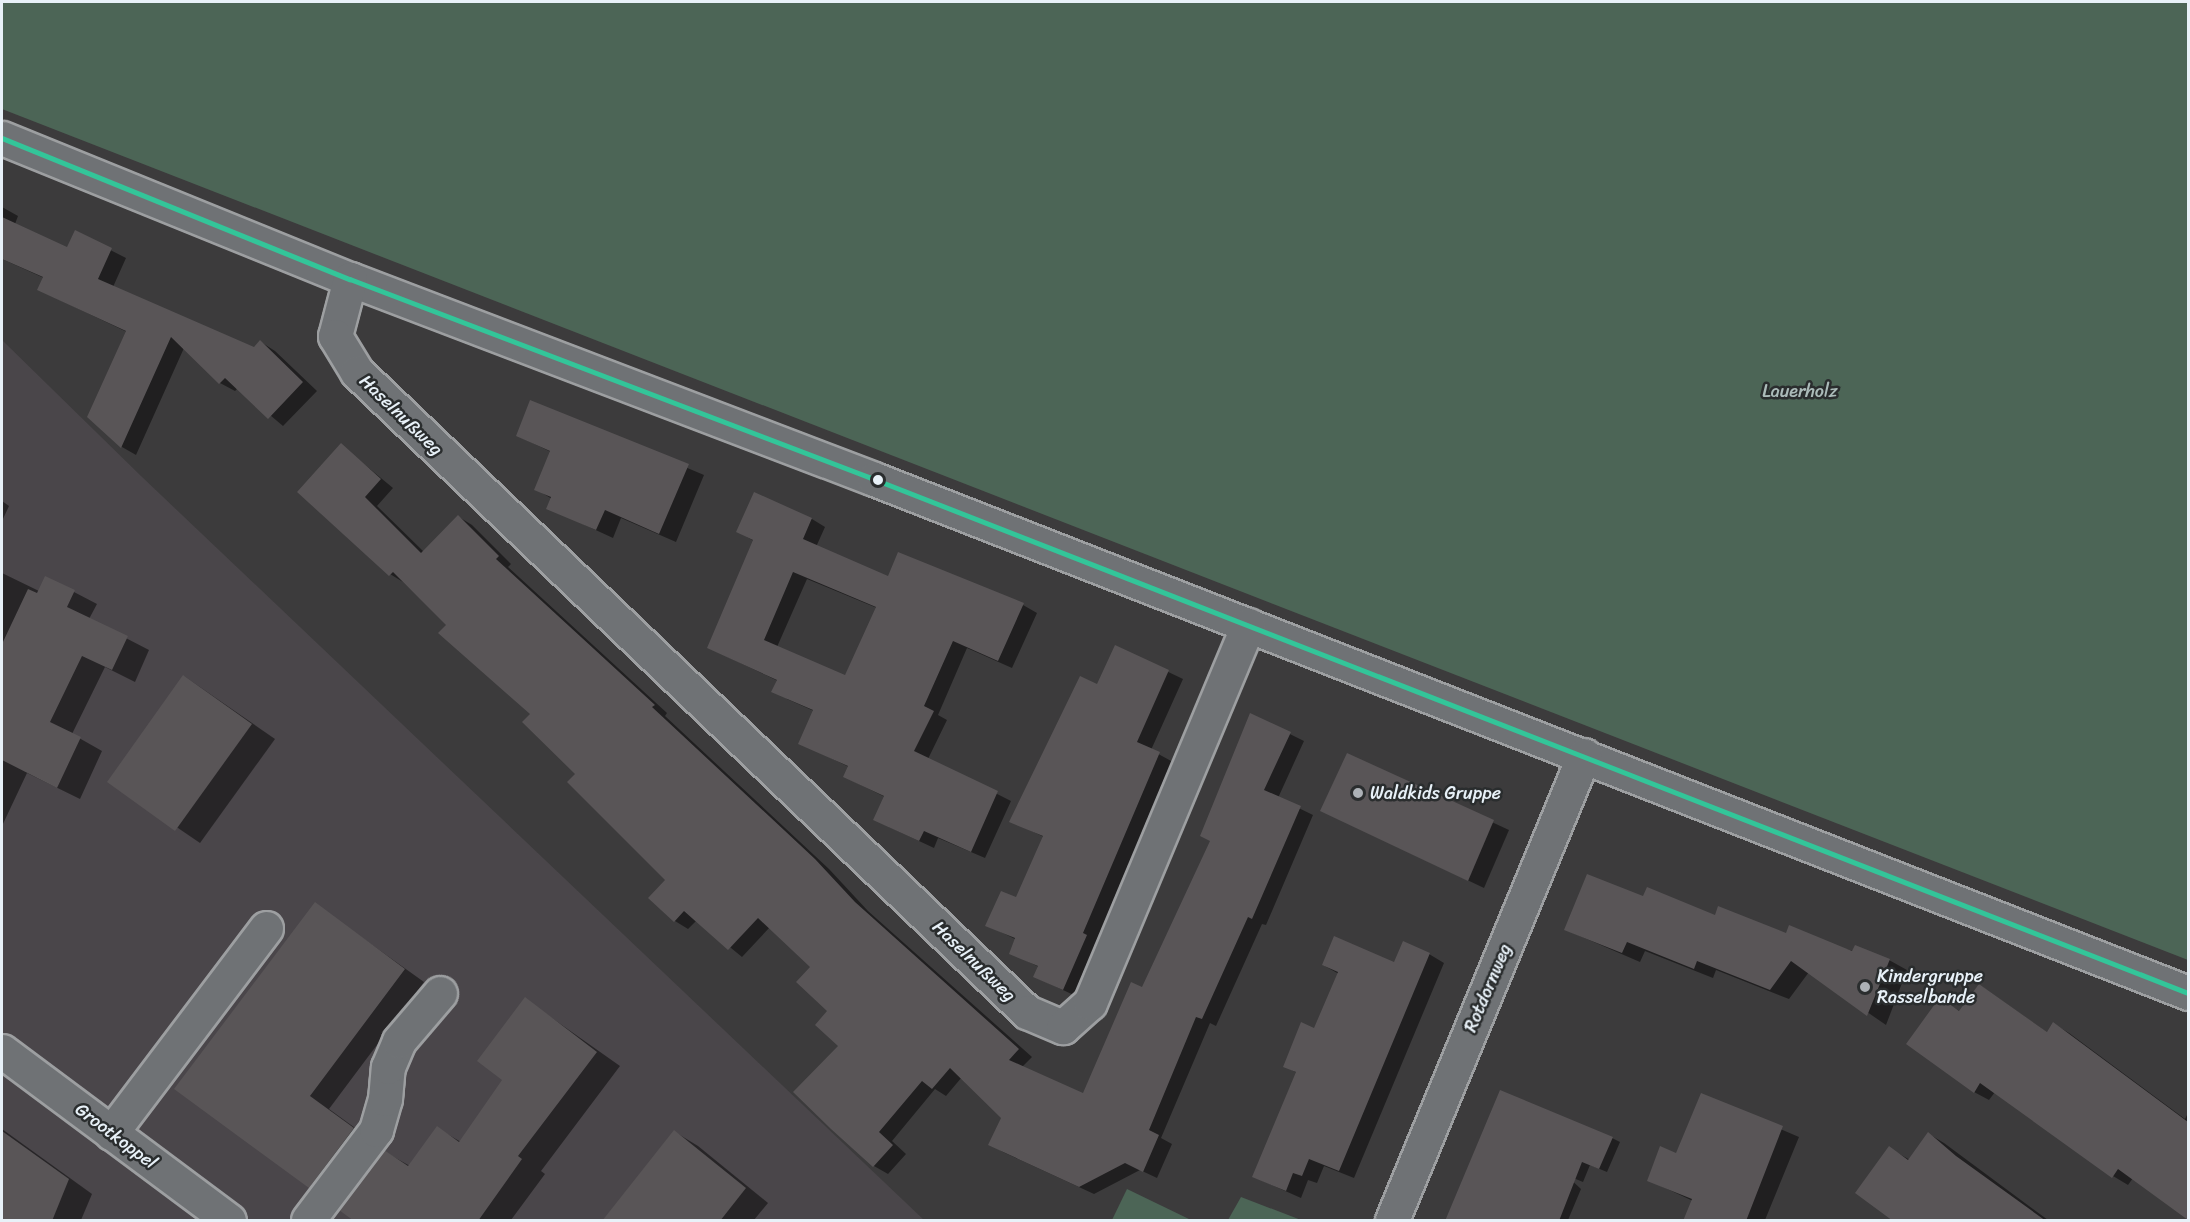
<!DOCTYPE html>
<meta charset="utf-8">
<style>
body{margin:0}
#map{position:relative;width:2190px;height:1222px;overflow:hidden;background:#3c3b3c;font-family:Sriracha,sans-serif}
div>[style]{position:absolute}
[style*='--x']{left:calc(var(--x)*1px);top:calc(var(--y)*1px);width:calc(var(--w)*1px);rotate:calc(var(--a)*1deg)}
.built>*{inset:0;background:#4a464a}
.green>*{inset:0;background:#4c6556}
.shadow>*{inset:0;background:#0007}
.building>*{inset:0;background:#595557}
.roads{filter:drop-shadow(2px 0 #9d9fa1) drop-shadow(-2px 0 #9d9fa1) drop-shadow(0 2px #9d9fa1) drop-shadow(0 -2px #9d9fa1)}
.minor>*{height:33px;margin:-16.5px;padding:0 16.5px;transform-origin:16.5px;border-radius:16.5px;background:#6f7275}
.bus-1>*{height:4.5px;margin:-2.25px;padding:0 2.25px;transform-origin:2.25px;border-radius:2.25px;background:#33c599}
.dots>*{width:16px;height:16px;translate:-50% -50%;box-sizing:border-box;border:3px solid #2a2d2e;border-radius:50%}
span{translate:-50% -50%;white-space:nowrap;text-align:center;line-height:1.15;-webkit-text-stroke:5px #2a2d2e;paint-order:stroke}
.park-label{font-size:18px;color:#abbbb9}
.street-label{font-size:18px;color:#e8f1f8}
.poi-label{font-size:18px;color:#e8f1f8}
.left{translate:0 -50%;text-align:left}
.frame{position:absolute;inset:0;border:3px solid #e8f1f8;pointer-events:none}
</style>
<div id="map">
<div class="built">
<i style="clip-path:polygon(2px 340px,141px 476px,924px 1220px,2px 1220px)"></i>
</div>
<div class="green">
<i style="clip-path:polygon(2px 2px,2188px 2px,2188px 960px,2px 109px)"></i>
<i style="clip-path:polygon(1127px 1189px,1191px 1220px,1112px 1220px)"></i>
<i style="clip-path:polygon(1241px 1197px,1301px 1220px,1228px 1220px)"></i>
</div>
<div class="shadow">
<i style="clip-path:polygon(2px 207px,18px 216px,15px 224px,67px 249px,75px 232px,126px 258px,113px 287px,254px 349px,261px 342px,275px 351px,317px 391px,283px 426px,238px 388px,235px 391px,220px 383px,184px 348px,136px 455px,122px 447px,89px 416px,127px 332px,39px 290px,44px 278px,2px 259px)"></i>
<i style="clip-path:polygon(531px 402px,704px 475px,676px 542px,621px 518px,613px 538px,548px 508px,552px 499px,536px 489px,551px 452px,518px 436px)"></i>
<i style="clip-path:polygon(341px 445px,393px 488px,377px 506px,424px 552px,459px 517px,472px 525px,511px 564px,508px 567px,667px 713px,665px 716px,829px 869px,868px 911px,1032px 1057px,1022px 1067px,1083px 1095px,1143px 989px,1212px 841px,1251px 715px,1304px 741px,1278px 798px,1313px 815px,1266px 925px,1262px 924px,1216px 1026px,1210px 1023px,1161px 1138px,1172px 1144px,1157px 1178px,1140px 1170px,1094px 1194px,1003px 1152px,990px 1144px,1002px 1117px,962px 1077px,946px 1096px,935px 1089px,892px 1141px,906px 1154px,888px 1174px,874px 1166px,795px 1092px,840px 1046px,812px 967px,770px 927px,742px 957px,697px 920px,688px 929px,675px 921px,667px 880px,532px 714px,448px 625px,403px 582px,390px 574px)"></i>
<i style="clip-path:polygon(2px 501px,9px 506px,2px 521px)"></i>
<i style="clip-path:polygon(evenodd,812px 519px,825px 527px,816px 547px,889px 578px,1023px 605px,1037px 613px,1012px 668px,967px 648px,938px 715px,947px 720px,928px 759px,1011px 801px,985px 858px,938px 838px,934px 848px,889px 827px,885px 797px,845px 777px,849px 767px,800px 743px,814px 711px,787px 699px,778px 681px,709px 648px,754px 541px,738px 532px,812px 519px,807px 579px,877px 608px,845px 676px,777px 647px,807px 579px)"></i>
<i style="clip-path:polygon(2px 573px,39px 591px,46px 578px,74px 592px,97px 604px,89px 619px,149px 650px,135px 682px,105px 667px,72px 734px,102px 751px,80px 799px,27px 773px,2px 826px)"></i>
<i style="clip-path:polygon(1116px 647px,1183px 679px,1151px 750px,1173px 762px,1078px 997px,1035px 977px,1039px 967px,1015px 955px,1017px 940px,987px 925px,1017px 899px,1044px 837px,1011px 821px,1098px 686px)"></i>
<i style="clip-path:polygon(184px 676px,275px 739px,200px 843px,109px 781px)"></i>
<i style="clip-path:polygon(1347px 755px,1509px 830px,1484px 888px,1322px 811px)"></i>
<i style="clip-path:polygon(1644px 898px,1889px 960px,1907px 970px,1886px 1025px,1809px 972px,1789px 999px,1716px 970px,1713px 978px,1645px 951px,1640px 962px,1566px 930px)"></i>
<i style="clip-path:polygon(315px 904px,424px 982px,329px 1109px,373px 1141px,330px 1198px,176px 1089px)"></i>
<i style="clip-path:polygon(1429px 954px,1444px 963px,1354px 1178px,1324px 1166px,1317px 1183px,1308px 1180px,1301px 1198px,1254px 1177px,1297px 1073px,1285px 1066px,1315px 1030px,1339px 974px,1323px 965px,1395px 964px)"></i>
<i style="clip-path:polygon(1980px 985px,2048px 1033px,2054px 1024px,2069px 1033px,2185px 1119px,2188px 1113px,2188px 1218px,2133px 1178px,2128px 1185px,2113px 1176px,1995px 1092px,1989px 1100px,1974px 1092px,1940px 999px,1961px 1012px)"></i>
<i style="clip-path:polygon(525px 999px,620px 1066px,541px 1171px,545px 1174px,511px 1220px,356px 1220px,385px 1152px,410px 1166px,437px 1128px,461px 1142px,504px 1080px)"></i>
<i style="clip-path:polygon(1702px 1095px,1799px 1137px,1765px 1220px,1685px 1220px,1693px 1201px,1648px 1180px,1677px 1155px)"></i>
<i style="clip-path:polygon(2px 1129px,92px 1194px,81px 1220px,2px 1220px)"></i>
<i style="clip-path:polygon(675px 1132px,698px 1146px,768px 1203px,754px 1220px,604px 1220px)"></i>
<i style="clip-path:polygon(1929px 1134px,1944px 1143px,2048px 1220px,1896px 1220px,1889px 1148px,1910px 1160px)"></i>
<i style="clip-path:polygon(1612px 1138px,1620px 1142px,1607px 1172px,1590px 1165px,1583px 1182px,1566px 1175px,1581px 1189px,1568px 1220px,1446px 1220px)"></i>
</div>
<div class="building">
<i style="clip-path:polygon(2px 217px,67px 247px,75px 230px,112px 248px,98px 279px,254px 347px,260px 340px,303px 382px,268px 419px,225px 378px,219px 384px,171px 337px,121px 448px,87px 417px,126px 331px,37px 290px,43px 277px,2px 259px)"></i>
<i style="clip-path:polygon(530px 400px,689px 464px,659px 534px,605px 510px,596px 530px,546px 509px,551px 497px,534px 490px,550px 451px,516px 436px)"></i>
<i style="clip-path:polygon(341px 443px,381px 479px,365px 497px,421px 553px,458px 515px,499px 556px,496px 559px,655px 705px,652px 707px,815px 859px,855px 902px,1019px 1049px,1009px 1060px,1083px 1093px,1131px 982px,1142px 987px,1210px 841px,1200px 836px,1250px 713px,1291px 732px,1264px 790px,1301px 806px,1252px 919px,1248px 917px,1202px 1019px,1196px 1017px,1149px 1130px,1159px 1135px,1143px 1172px,1125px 1163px,1079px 1187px,988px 1145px,1001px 1118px,950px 1068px,932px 1089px,922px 1081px,879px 1132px,893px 1145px,873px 1167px,831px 1129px,793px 1092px,838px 1046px,815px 1025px,827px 1011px,796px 982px,810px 967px,758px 918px,728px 950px,684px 911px,674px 922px,648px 898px,665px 880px,567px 782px,575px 774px,522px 722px,530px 714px,438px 633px,446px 625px,393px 572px,389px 576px,297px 492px)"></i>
<i style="clip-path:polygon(evenodd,754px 492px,812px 518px,803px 539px,888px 576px,898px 552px,1024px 603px,998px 661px,953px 641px,924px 706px,934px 711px,914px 751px,998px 791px,971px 852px,924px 831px,919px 841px,873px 820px,884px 796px,843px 777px,848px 766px,798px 744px,813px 710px,771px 692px,777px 680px,707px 648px,753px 540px,736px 532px,754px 492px,793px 572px,876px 607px,845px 675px,764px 640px,793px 572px)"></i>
<i style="clip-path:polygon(45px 576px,75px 590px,67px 607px,128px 636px,112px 670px,82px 656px,50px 722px,81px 737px,57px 788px,2px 760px,2px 644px,28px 589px,37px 593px)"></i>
<i style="clip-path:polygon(1115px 645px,1169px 670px,1137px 742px,1160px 752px,1083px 933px,1087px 935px,1063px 990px,1033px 977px,1038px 966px,1009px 954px,1015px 938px,985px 926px,1001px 891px,1016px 897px,1043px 836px,1009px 822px,1080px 676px,1097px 684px)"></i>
<i style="clip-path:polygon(183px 675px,252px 724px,175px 831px,107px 782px)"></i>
<i style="clip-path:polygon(1347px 753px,1494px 820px,1468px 881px,1320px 811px)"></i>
<i style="clip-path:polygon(1587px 874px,1643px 896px,1647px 887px,1715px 915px,1718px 906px,1786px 933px,1789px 925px,1852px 951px,1855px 945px,1890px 959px,1867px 1016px,1791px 961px,1770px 990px,1697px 961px,1694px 969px,1627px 942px,1622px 953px,1564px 930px)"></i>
<i style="clip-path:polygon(315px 902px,405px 969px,310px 1096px,354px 1128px,309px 1188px,174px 1089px)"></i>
<i style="clip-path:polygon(1334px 936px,1394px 962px,1403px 941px,1430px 953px,1339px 1171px,1309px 1159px,1302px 1176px,1293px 1173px,1286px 1191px,1252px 1177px,1296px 1072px,1283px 1067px,1301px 1022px,1314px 1028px,1338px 972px,1322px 965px)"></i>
<i style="clip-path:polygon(1979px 984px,2047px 1032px,2053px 1022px,2188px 1122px,2188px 1220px,2118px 1169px,2112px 1178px,1980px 1083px,1974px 1093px,1906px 1044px,1940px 997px,1959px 1011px)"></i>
<i style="clip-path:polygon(525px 997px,597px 1052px,518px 1156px,522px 1159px,478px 1221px,354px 1221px,339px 1210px,384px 1150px,408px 1166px,437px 1126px,459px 1142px,502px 1080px,477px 1061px)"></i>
<i style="clip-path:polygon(1500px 1090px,1613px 1137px,1599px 1169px,1582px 1162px,1559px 1221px,1445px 1221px)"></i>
<i style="clip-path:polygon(1701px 1093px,1783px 1126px,1746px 1221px,1683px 1221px,1692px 1199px,1647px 1181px,1660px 1146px,1676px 1153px)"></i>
<i style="clip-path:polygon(674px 1130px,746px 1188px,720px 1221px,602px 1221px)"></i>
<i style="clip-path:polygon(2px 1131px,69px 1179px,52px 1221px,2px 1221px)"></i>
<i style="clip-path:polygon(1928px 1132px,1956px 1156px,2046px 1221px,1893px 1221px,1855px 1193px,1889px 1146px,1908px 1160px)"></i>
</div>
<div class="roads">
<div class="minor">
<i style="--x:2;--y:138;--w:375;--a:22.1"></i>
<i style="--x:350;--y:279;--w:561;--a:20.89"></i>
<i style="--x:874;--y:479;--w:1411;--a:21.36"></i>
<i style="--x:350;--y:279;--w:59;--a:104.7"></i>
<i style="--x:335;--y:336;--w:42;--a:58.6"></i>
<i style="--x:357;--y:372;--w:927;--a:43.69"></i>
<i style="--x:1027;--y:1012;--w:39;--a:23"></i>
<i style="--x:1063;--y:1027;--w:36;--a:-42"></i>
<i style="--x:1090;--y:1003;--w:410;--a:-67.3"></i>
<i style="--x:2;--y:1051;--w:283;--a:36.7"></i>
<i style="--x:111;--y:1133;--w:257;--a:-52.9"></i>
<i style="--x:308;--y:1220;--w:113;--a:-52.9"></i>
<i style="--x:376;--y:1130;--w:32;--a:-74"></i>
<i style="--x:385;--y:1099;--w:32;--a:-85"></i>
<i style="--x:388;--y:1067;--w:28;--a:-67"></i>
<i style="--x:399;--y:1041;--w:63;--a:-49.5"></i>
<i style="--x:1392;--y:1220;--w:503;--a:-67.56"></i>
</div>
</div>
<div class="bus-1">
<i style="--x:2;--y:138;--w:375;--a:22.1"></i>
<i style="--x:350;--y:279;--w:561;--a:20.89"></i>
<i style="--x:874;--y:479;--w:1411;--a:21.36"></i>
</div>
<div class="dots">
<i style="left:878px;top:480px;background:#e8f1f8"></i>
<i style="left:1358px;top:793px;background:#acb1b6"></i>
<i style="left:1865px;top:987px;background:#acb1b6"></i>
</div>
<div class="park-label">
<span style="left:1800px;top:391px">Lauerholz</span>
</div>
<div class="street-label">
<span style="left:401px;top:415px;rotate:44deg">Haselnußweg</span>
<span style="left:974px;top:961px;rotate:44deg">Haselnußweg</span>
<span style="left:1488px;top:988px;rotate:-67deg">Rotdornweg</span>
<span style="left:116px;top:1136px;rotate:37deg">Grootkoppel</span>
</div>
<div class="poi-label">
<span class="left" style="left:1370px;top:793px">Waldkids Gruppe</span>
<span class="left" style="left:1877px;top:987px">Kindergruppe<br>Rasselbande</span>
</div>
<div class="frame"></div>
</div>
